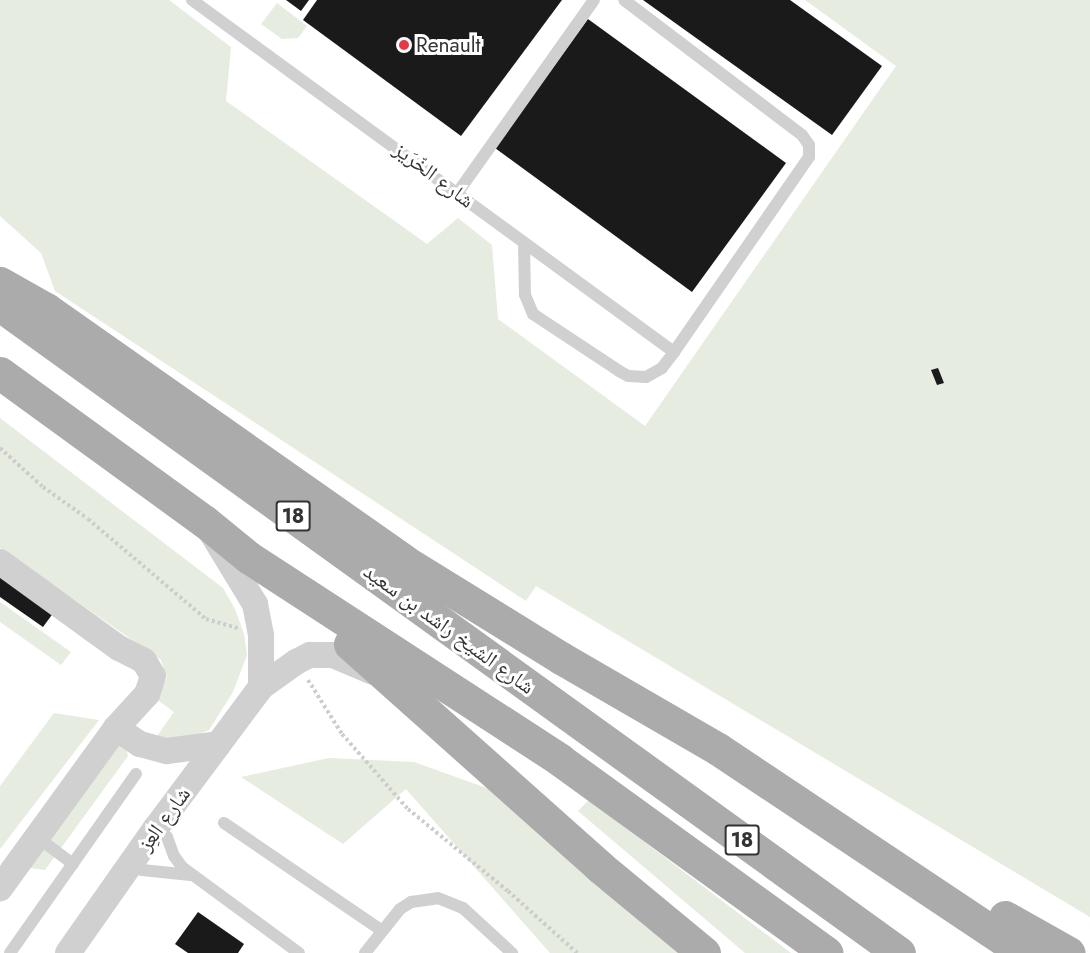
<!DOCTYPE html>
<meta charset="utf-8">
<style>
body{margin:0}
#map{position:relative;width:1090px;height:953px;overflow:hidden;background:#fff;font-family:Jost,"Noto Naskh Arabic",sans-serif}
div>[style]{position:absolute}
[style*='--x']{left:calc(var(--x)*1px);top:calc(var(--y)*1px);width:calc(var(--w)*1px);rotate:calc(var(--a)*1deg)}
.green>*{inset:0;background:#e6ecdf}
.building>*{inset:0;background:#1a1a1a}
.path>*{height:4px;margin-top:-2px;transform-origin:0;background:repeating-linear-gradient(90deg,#cdcdcd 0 3px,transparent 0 6px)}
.service>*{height:12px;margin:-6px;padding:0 6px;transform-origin:6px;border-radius:6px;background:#d0d0d0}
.minor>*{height:26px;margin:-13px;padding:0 13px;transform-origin:13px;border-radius:13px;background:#d0d0d0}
.primary>*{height:33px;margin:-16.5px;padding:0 16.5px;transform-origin:16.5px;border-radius:16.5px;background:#ababab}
.dots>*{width:16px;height:16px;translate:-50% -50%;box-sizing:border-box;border:3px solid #fff;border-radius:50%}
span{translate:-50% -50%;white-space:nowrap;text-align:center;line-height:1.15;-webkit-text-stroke:6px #fff;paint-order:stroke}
.shield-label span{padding:2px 4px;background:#fff;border:2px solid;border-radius:4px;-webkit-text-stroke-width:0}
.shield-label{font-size:20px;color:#333;font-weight:700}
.poi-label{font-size:21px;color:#333}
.left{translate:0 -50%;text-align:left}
.street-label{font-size:21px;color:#333}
</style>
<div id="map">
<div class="green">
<i style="clip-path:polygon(0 0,169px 0,231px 47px,226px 101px,427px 244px,458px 218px,492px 245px,498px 319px,645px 426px,896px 66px,805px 0,1090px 0,1090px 917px,536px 586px,526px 601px,55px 291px,41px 253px,0 216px)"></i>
<i style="clip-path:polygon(277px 3px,307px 26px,298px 38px,282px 39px,261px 24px)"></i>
<i style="clip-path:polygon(0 418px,223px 588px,235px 609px,244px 634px,247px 655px,233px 692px,209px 730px,195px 736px,169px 738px,157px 736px,174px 712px,156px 699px,167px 678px,161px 660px,0 548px)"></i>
<i style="clip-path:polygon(0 602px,71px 652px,61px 665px,0 622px)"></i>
<i style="clip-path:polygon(54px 713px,99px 720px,0 849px,0 786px)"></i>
<i style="clip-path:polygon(105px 724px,124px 738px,128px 756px,45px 870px,1px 864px)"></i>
<i style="clip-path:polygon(329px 758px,414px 762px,506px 795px,685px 953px,550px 953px,406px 789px,343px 844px,241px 777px)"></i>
<i style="clip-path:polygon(589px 800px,791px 953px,745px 953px,578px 811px)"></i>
</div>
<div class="building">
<i style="clip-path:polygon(286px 0,309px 0,301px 11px)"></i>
<i style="clip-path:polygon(317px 0,562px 0,461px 136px,303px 20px)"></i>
<i style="clip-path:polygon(643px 0,790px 0,882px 66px,832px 135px)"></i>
<i style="clip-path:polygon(588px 19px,786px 163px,692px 292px,495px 148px)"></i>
<i style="clip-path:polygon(938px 368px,944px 383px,937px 385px,931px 370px)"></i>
<i style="clip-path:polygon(0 573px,54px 612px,43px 627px,0 597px)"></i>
<i style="clip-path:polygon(198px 912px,244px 944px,238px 953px,188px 953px,175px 944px)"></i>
</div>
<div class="path">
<i style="--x:0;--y:448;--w:58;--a:42.2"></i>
<i style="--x:43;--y:487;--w:55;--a:35.4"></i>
<i style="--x:88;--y:519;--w:155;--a:40.3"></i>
<i style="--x:206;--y:619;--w:33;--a:16"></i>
<i style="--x:308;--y:680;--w:64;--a:57.8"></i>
<i style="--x:342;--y:734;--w:100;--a:48.7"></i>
<i style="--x:408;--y:809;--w:129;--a:39.4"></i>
<i style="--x:508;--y:891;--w:93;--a:41.9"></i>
</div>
<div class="service">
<i style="--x:192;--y:0;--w:597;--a:36.14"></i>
<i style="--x:458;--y:192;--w:235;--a:-54.7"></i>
<i style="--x:524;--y:244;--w:51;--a:88.9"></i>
<i style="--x:525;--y:295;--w:21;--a:67"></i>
<i style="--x:533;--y:314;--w:103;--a:33.5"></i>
<i style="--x:619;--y:371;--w:10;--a:29"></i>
<i style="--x:628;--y:376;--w:18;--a:3"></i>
<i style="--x:646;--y:377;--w:18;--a:-29"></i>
<i style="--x:662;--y:368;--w:20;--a:-53"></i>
<i style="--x:674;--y:352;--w:237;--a:-55.3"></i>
<i style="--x:809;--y:157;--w:12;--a:-90"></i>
<i style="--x:809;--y:145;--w:12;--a:-125"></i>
<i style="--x:802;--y:135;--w:223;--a:-142.8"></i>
<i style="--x:224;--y:823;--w:190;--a:34.3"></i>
<i style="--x:156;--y:828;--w:14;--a:39"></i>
<i style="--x:167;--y:837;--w:20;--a:70"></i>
<i style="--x:174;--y:856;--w:14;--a:54"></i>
<i style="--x:182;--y:867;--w:145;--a:36.3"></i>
<i style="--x:37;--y:837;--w:45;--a:36.9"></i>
<i style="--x:131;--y:865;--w:12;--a:24"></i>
<i style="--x:142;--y:870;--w:49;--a:5.8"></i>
<i style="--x:10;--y:953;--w:219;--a:-54.9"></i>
<i style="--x:365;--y:953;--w:56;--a:-51.5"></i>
<i style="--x:400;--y:909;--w:13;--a:-32"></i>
<i style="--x:411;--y:902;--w:27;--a:-8"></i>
<i style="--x:438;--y:898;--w:27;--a:22"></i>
<i style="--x:463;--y:908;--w:67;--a:42.6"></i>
</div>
<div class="minor">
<i style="--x:213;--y:535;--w:81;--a:58.7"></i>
<i style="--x:255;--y:604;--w:32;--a:79"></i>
<i style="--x:261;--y:635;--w:52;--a:90"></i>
<i style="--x:0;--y:562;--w:147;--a:35.9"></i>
<i style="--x:119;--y:648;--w:28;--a:27"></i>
<i style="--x:144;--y:661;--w:17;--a:59"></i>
<i style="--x:153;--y:676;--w:19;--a:108"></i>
<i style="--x:147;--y:694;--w:46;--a:132.4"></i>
<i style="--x:116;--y:728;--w:198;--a:125.9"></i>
<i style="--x:116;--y:728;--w:29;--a:34"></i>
<i style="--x:140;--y:744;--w:28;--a:15"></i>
<i style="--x:167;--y:751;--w:52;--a:-7.7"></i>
<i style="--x:68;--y:953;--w:153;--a:-54.9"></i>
<i style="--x:156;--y:828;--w:176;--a:-53.3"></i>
<i style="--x:261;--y:687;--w:43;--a:-35.5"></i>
<i style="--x:296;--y:662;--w:16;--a:-27"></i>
<i style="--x:310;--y:655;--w:23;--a:0"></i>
<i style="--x:333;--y:655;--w:43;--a:23"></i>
</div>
<div class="primary">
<i style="--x:0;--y:283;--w:53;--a:29.5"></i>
<i style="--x:46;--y:309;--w:438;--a:35.1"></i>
<i style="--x:404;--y:561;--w:185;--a:31.7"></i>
<i style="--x:561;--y:658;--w:181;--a:30.1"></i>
<i style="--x:718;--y:749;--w:368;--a:33.7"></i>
<i style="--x:0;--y:305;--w:1108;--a:35.78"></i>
<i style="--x:0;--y:373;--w:252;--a:36"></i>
<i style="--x:204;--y:521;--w:57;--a:39.3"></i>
<i style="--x:248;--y:557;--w:372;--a:33"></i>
<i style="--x:560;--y:760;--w:329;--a:35.9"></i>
<i style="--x:350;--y:644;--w:335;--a:41.7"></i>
<i style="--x:600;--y:867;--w:135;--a:39.6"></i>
<i style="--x:1005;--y:917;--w:73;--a:29.4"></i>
</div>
<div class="dots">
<i style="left:404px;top:45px;background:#e63946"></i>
</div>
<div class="shield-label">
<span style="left:293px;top:516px">18</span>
<span style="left:742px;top:840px">18</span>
</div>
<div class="poi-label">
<span class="left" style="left:416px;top:45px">Renault</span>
</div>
<div class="street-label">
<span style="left:434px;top:175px;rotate:37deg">شارع الخّرَيز</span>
<span style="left:449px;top:629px;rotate:36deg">شارع الشيخ راشد بن سعيد</span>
<span style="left:164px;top:819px;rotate:-54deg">شارع العِز</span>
</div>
</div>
